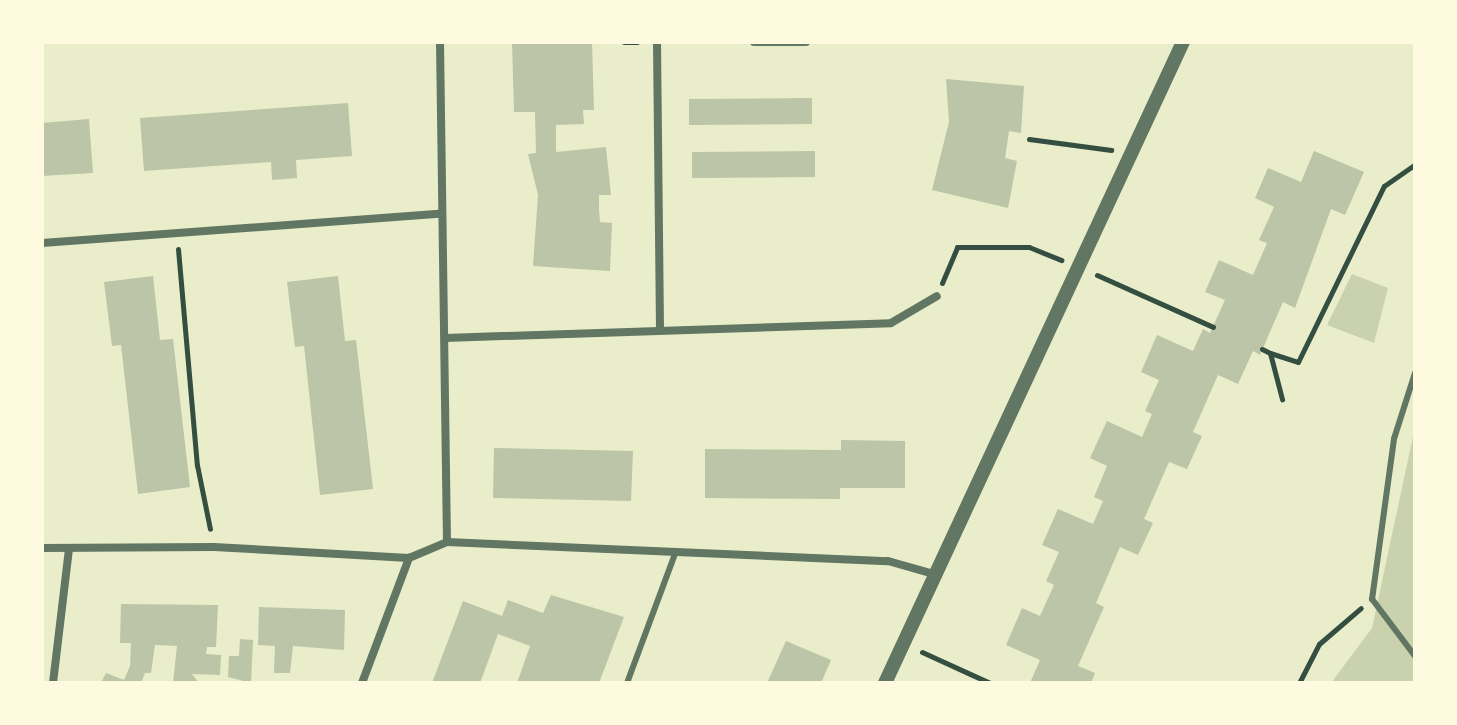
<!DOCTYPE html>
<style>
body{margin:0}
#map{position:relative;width:1457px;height:725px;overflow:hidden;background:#e9edc9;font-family:"Work Sans",sans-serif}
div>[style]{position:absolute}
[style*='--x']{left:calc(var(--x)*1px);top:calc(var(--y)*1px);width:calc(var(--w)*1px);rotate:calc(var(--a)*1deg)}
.green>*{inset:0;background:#cad2ad}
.building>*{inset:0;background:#bcc5a7}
.path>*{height:5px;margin:-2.5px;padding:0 2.5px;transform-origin:2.5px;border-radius:2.5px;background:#344e41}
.service>*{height:6px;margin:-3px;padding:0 3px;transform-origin:3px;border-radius:3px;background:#617663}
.minor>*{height:8px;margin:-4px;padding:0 4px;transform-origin:4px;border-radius:4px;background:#617663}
.tertiary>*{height:14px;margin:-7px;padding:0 7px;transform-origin:7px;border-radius:7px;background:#617663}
span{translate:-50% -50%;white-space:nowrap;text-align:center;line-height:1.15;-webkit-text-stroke:8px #fefae0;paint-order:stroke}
.frame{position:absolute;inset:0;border:44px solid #fefae0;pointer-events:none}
</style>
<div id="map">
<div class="green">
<i style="clip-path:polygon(1352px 274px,1388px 288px,1374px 343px,1327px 325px)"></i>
<i style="clip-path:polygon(1415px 427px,1415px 683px,1331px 683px,1372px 628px)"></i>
</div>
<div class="building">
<i style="clip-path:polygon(512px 42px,592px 42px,594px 110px,583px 110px,584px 124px,556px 125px,556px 152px,606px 147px,611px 195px,599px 195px,599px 209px,600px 222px,612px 223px,610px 271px,533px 266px,538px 195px,528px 154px,536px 153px,535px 112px,514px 112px)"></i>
<i style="clip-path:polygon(946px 79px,1024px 86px,1021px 133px,1009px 131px,1007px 145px,1005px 158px,1017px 161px,1008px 208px,932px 190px,949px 122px)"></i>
<i style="clip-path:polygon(812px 98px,812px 124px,689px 125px,689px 99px)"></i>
<i style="clip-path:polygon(348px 103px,352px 156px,296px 160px,297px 178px,272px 180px,271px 162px,144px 171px,140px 118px)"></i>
<i style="clip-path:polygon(89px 119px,93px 173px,42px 176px,42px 123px)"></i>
<i style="clip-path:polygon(815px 151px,815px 177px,692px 178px,692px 152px)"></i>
<i style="clip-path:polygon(1314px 151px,1364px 172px,1345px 215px,1331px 209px,1295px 308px,1283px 302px,1260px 355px,1253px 351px,1238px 384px,1218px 375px,1193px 432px,1202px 436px,1187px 469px,1169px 462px,1144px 519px,1153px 523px,1138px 555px,1120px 547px,1096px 603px,1104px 607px,1078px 666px,1095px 673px,1091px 683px,1030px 683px,1040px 660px,1006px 645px,1022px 608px,1040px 616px,1054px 585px,1046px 581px,1059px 552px,1042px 545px,1058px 509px,1093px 524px,1103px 501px,1094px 497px,1107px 466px,1090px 458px,1107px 421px,1142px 437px,1152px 414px,1145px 411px,1159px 380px,1141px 372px,1157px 335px,1193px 351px,1203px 329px,1210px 333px,1225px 300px,1205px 292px,1219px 260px,1253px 275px,1267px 243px,1259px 240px,1274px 207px,1255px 198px,1268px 168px,1301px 182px)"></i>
<i style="clip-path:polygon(153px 276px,160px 340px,173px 339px,190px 487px,138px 494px,121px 345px,112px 346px,104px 282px)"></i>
<i style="clip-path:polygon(338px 276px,345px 341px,356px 340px,373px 489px,320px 495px,304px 346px,295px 347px,287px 282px)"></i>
<i style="clip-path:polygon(841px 440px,905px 441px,905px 488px,840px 488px,840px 499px,705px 498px,705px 449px,841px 450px)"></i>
<i style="clip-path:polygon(494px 448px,633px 451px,631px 501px,493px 498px)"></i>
<i style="clip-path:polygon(551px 595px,624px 617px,599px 683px,517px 683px,530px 646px,498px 634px,480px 683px,432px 683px,463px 601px,502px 616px,508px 600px,543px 613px)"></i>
<i style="clip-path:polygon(121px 604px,218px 605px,216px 647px,207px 647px,206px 654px,221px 655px,220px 675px,192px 674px,199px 683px,173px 683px,177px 646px,155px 645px,151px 673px,145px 673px,141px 683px,101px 683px,106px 673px,124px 680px,130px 666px,131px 643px,120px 643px)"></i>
<i style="clip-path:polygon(259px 607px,345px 610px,344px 650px,293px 646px,290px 673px,274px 673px,275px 646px,258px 645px)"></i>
<i style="clip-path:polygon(240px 639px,253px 640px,251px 683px,228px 677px,229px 656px,239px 656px)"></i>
<i style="clip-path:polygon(786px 641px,831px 660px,821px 683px,767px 683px)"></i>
</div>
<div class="path">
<i style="--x:624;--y:42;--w:13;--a:0"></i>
<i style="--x:1029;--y:139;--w:83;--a:7.6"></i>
<i style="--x:178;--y:249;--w:217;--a:85"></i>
<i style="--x:197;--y:465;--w:65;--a:78.5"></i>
<i style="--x:1097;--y:275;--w:127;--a:24.1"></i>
<i style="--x:942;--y:283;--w:39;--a:-67"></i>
<i style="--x:957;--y:247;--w:72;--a:0"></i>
<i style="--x:1029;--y:247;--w:35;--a:22"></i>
<i style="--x:1262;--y:349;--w:9;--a:27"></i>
<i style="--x:1270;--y:353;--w:48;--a:75.4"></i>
<i style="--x:1270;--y:353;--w:29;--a:18"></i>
<i style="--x:1298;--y:362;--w:196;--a:-64"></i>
<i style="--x:1384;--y:186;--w:38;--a:-35"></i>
<i style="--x:922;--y:652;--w:75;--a:24.5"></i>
<i style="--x:1299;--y:683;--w:44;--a:-62.9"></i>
<i style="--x:1319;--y:644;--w:55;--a:-40.6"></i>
</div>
<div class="service">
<i style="--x:1415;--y:373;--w:69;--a:107.7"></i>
<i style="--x:1394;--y:439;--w:162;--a:97.8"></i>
<i style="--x:1372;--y:599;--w:71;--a:53"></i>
<i style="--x:627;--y:683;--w:138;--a:-69.6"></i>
</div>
<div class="minor">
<i style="--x:440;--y:42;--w:500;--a:89.2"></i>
<i style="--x:657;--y:42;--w:286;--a:89.4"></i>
<i style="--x:754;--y:42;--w:52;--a:0"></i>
<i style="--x:42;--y:243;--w:398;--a:-4.2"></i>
<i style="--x:445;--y:338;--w:446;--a:-1.9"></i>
<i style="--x:891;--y:323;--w:53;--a:-30.4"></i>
<i style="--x:42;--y:548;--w:172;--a:-0.3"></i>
<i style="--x:214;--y:547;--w:195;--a:3.2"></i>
<i style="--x:409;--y:558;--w:41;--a:-22.8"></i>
<i style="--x:447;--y:542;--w:441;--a:2.5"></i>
<i style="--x:888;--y:561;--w:48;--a:15.8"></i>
<i style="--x:53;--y:683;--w:136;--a:-83.2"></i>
<i style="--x:362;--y:683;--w:134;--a:-69.4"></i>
</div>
<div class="tertiary">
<i style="--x:885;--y:683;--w:707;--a:-65.07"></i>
</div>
<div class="frame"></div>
</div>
